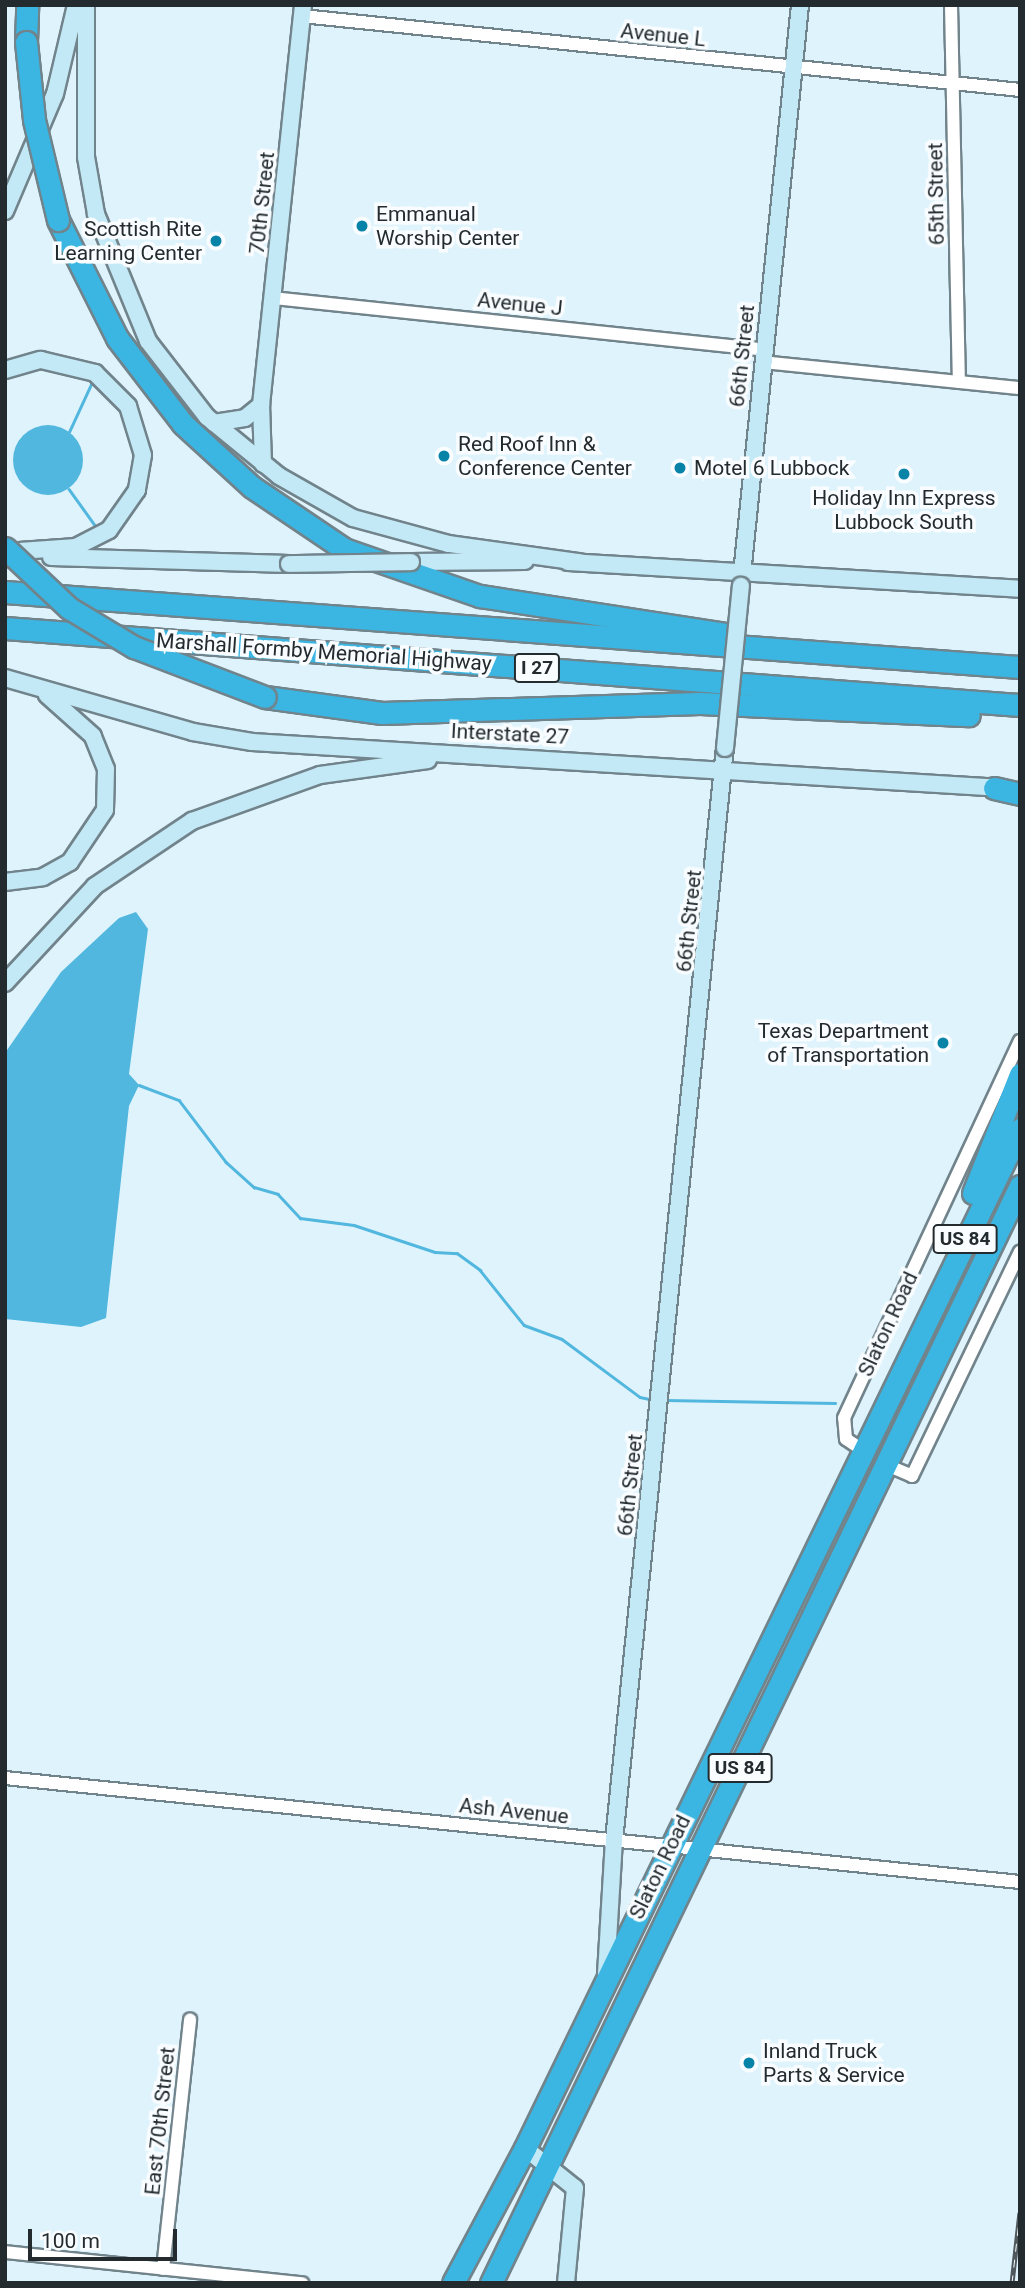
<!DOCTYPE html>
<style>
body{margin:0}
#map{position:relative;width:1025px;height:2288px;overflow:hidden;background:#dff3fc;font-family:Roboto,sans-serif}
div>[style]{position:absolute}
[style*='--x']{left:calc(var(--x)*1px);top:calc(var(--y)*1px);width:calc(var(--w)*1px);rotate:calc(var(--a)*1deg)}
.water>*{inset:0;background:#52b7de}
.round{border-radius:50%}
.stream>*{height:2.5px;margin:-1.25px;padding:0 1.25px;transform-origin:1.25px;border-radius:1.25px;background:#52b7de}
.roads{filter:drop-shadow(2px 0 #71838b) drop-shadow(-2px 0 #71838b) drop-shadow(0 2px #71838b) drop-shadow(0 -2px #71838b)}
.street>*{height:12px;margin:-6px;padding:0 6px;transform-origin:6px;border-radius:6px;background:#fff}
.secondary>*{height:16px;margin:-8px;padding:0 8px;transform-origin:8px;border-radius:8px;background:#c4e9f6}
.highway>*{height:21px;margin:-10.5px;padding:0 10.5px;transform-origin:10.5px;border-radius:10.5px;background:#3bb6e2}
.rail>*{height:5px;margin-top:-2.5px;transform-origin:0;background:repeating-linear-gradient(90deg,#f9fdff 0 8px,#4e585d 0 16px);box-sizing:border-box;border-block:2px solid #4e585d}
.bridges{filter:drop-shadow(2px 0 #71838b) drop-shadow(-2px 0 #71838b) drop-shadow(0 2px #71838b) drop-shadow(0 -2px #71838b)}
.secondary-bridge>*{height:16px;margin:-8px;padding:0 8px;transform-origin:8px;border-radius:8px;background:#c4e9f6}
.highway-bridge>*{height:21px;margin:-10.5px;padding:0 10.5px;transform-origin:10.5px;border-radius:10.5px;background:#3bb6e2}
.dots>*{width:19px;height:19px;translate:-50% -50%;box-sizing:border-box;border:4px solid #f9fdff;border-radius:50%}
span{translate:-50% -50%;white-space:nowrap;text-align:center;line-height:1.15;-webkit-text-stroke:7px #f9fdff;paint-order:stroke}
.shield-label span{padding:2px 5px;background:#f9fdff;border:2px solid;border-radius:5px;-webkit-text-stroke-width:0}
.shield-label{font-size:19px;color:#232b2e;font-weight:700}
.street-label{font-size:21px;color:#232b2e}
.poi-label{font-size:21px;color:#232b2e}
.left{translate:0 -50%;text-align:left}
.right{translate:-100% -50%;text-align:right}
.frame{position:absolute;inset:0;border:7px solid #232b2e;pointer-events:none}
.scale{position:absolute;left:28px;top:2229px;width:149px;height:32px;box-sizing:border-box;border:4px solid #232b2e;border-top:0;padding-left:9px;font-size:21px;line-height:24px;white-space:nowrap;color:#232b2e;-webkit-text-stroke:5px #f9fdff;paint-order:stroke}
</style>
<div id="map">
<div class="water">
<i class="round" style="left:13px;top:425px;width:70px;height:70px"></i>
<i style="clip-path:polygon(136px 912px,148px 929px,129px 1074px,139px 1085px,129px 1106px,106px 1318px,81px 1327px,5px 1319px,5px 1053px,61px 972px,119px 918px)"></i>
</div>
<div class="stream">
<i style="--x:69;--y:432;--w:57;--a:-65.2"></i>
<i style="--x:69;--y:489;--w:48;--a:54.3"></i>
<i style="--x:139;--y:1085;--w:43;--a:20.6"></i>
<i style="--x:179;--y:1100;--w:78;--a:52.8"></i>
<i style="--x:226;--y:1162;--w:38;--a:42"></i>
<i style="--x:254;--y:1187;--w:25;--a:16"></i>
<i style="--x:278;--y:1194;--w:33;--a:47"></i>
<i style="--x:300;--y:1218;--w:54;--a:7.4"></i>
<i style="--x:354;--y:1225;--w:85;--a:18.4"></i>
<i style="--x:435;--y:1252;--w:22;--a:3"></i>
<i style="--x:457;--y:1253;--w:29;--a:36"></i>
<i style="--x:480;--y:1270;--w:70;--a:51.3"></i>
<i style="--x:524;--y:1325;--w:40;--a:20.2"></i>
<i style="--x:562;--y:1339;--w:97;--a:36.6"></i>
<i style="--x:640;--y:1397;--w:14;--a:12"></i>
<i style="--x:665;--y:1400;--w:170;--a:1"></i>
</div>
<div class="roads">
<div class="street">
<i style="--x:951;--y:5;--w:377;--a:88.8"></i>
<i style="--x:302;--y:16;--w:722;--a:5.88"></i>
<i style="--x:273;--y:298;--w:494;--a:6"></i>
<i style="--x:762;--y:362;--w:259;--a:5.8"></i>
<i style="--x:861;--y:1449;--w:18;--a:-146"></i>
<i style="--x:846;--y:1439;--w:21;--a:-95"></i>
<i style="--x:844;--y:1418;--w:416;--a:-65"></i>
<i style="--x:889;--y:1466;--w:25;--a:23"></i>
<i style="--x:912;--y:1476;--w:249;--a:-64.3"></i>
<i style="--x:5;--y:1778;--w:1020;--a:5.85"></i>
<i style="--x:5;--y:2252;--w:299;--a:6"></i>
<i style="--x:163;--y:2269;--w:251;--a:-83.8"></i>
</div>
<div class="secondary">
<i style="--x:86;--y:5;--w:152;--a:90"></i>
<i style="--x:86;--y:157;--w:58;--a:80"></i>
<i style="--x:96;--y:214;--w:137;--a:67.7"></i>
<i style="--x:148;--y:341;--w:96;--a:52.2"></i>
<i style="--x:207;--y:417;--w:93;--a:39.3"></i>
<i style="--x:279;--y:476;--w:85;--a:29.6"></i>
<i style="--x:353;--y:518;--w:99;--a:15.2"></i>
<i style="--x:449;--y:544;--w:131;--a:7.9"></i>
<i style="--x:5;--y:211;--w:127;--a:-66.9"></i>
<i style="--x:55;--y:94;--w:91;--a:-76.7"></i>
<i style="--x:5;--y:370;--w:37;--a:-16"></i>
<i style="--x:41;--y:360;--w:56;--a:13.5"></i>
<i style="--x:95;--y:373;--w:47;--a:45"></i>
<i style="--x:128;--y:406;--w:51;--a:73"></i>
<i style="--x:143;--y:455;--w:36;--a:100"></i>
<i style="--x:137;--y:490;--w:49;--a:125"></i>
<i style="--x:109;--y:530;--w:37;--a:153"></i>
<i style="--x:76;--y:547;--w:71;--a:176"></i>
<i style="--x:214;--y:423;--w:31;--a:-9"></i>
<i style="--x:245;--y:418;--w:21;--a:-39"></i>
<i style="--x:263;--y:464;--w:59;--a:-91.9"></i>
<i style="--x:261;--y:405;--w:402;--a:-84"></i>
<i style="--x:51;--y:557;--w:238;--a:1.7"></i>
<i style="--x:411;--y:562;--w:114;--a:-0.5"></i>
<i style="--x:568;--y:562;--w:453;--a:3.4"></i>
<i style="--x:741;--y:584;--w:582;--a:-84.18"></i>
<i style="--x:5;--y:678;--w:196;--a:16"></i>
<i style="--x:193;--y:732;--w:60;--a:9.6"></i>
<i style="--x:252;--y:742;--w:752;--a:3.51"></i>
<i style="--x:5;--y:882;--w:38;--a:-7"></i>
<i style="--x:43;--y:877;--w:31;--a:-29"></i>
<i style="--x:70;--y:862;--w:63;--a:-56.1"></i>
<i style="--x:105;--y:810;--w:41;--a:-88.6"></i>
<i style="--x:106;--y:769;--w:35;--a:-112"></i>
<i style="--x:93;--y:736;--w:62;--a:-138.3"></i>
<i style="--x:5;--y:983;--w:132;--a:-47.1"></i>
<i style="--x:95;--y:886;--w:117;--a:-33.8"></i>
<i style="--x:192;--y:821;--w:136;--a:-19.8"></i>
<i style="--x:320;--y:775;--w:109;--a:-7.9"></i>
<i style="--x:606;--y:1974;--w:134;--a:-86.6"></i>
<i style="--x:614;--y:1840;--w:1098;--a:-84.2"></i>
<i style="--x:525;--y:2148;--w:64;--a:38.7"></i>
<i style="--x:575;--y:2188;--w:95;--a:95.4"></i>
</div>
<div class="highway">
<i style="--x:26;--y:42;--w:37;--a:-88"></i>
<i style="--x:58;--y:220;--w:132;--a:63.4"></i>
<i style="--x:117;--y:338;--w:108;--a:52.5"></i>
<i style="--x:183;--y:424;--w:93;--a:42.4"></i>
<i style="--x:252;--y:487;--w:111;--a:34"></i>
<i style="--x:344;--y:549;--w:144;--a:19.1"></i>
<i style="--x:480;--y:596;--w:248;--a:8.8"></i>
<i style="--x:5;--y:592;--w:1018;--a:4.23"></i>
<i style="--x:5;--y:628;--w:1018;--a:4.34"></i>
<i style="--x:265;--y:697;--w:118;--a:7.8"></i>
<i style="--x:382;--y:713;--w:318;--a:-1.8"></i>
<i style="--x:700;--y:703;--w:269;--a:2.6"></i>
<i style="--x:994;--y:788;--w:27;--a:13"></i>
<i style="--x:973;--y:1193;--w:128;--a:-68.4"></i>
<i style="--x:453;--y:2283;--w:153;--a:-61.9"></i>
<i style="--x:525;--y:2148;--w:1133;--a:-64.09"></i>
<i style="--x:491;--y:2283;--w:1218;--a:-64.26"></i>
</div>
</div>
<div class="rail">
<i style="--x:1012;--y:2283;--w:71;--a:-83.6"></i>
</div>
<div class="bridges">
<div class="secondary-bridge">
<i style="--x:289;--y:564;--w:122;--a:-0.9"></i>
<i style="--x:725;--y:748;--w:163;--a:-84.4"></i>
</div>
<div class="highway-bridge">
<i style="--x:26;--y:42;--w:78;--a:84.1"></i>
<i style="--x:34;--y:120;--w:103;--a:76.5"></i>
<i style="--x:5;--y:548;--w:88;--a:43.2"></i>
<i style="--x:69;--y:608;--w:76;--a:31"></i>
<i style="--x:134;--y:647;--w:140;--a:20.9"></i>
</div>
</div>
<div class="dots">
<i style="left:362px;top:226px;background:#0783a8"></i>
<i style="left:216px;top:241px;background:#0783a8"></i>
<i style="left:444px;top:456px;background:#0783a8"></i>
<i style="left:680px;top:468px;background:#0783a8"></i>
<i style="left:904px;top:474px;background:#0783a8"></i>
<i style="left:943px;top:1043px;background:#0783a8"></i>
<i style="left:749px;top:2063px;background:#0783a8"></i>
</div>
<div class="shield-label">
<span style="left:537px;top:668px">I 27</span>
<span style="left:965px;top:1239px">US 84</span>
<span style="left:740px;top:1768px">US 84</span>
</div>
<div class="street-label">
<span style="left:663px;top:35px;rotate:6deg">Avenue L</span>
<span style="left:936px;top:194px;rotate:-91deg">65th Street</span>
<span style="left:262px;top:203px;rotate:-84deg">70th Street</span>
<span style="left:520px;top:304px;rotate:6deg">Avenue J</span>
<span style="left:742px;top:356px;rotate:-84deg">66th Street</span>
<span style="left:324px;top:652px;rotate:4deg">Marshall Formby Memorial Highway</span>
<span style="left:510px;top:734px;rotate:3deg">Interstate 27</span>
<span style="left:689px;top:921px;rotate:-84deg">66th Street</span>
<span style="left:888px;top:1324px;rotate:-65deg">Slaton Road</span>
<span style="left:630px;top:1485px;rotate:-84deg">66th Street</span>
<span style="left:514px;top:1811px;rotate:6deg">Ash Avenue</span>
<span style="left:660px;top:1867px;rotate:-64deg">Slaton Road</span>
<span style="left:160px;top:2121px;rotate:-84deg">East 70th Street</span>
</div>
<div class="poi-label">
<span class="left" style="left:376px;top:226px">Emmanual<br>Worship Center</span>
<span class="right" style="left:202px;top:241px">Scottish Rite<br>Learning Center</span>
<span class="left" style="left:458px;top:456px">Red Roof Inn &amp;<br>Conference Center</span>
<span class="left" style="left:694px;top:468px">Motel 6 Lubbock</span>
<span style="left:904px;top:510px">Holiday Inn Express<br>Lubbock South</span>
<span class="right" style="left:929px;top:1043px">Texas Department<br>of Transportation</span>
<span class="left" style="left:763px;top:2063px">Inland Truck<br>Parts &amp; Service</span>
</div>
<div class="frame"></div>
<div class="scale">100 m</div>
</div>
